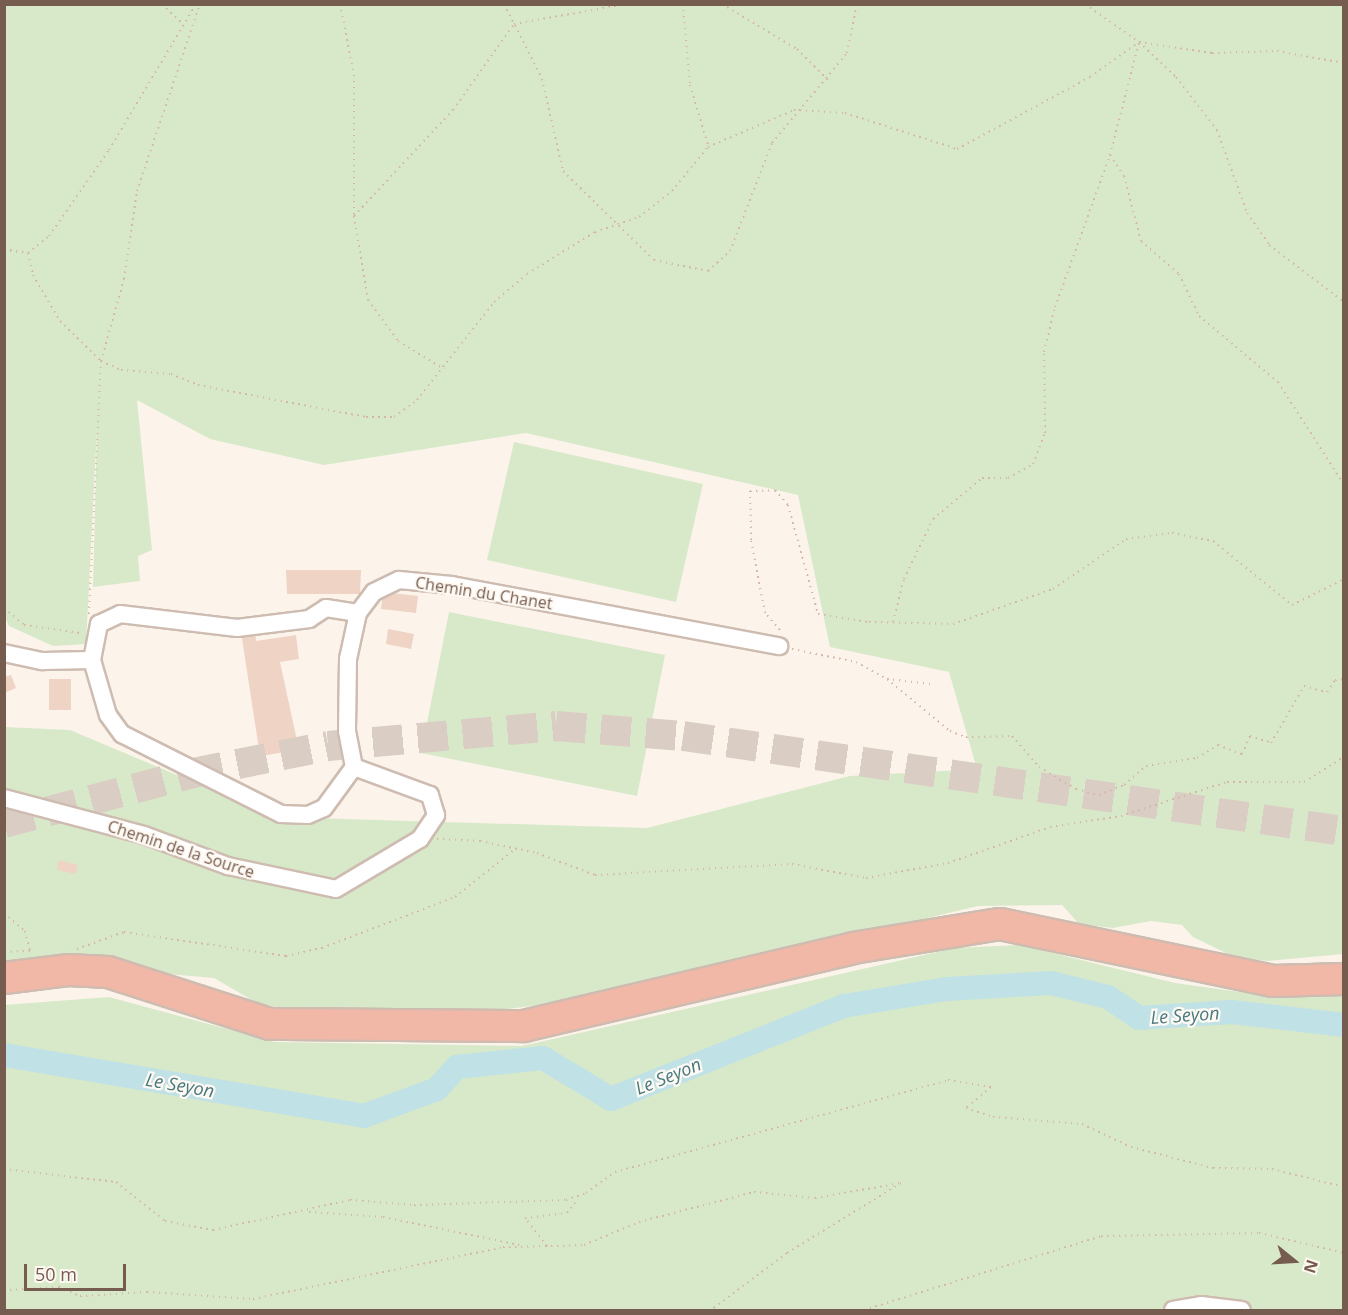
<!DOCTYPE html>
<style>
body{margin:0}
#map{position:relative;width:1348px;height:1315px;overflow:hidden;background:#fcf4eb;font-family:"Open Sans",sans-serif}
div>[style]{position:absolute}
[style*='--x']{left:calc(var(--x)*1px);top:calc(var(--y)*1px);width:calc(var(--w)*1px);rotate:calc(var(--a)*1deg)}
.green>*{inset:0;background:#d8e9ca}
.river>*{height:24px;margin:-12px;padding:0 12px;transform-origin:12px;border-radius:12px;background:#c0e1e5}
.building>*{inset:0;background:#efd3c4}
.motorway-tunnel>*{height:30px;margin-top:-15px;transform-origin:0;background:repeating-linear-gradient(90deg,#dacec4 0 30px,transparent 0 45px)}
.path>*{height:2px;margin-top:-1px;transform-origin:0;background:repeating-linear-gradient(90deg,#d5b7a7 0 1.5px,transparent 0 6px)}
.roads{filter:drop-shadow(2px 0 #cebcb1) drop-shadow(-2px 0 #cebcb1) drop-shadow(0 2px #cebcb1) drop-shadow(0 -2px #cebcb1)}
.minor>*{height:16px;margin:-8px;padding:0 8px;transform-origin:8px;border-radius:8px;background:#fff}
.motorway>*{height:30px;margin:-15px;padding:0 15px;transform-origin:15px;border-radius:15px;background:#f1b7a7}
span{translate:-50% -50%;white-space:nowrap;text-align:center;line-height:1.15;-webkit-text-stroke:4.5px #fef9f2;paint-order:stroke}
.street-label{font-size:16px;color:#765b4f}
.water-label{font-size:18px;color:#477980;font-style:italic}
.frame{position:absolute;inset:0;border:6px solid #765b4f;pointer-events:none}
.north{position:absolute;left:1264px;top:1231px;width:60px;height:60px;-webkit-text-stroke:4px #fef9f2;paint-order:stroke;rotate:108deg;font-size:16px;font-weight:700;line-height:24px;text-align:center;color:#765b4f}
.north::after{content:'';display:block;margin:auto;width:21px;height:27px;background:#765b4f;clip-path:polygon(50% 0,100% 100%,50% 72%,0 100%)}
.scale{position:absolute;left:24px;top:1264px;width:102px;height:27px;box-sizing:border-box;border:3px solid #765b4f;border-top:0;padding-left:8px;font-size:18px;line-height:21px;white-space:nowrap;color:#765b4f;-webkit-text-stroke:4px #fef9f2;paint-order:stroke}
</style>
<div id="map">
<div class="green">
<i style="clip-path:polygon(5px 5px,1343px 5px,1343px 954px,1267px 961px,1232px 956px,1193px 937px,1182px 925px,1151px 921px,1113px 928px,1079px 924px,1062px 905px,978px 906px,592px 998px,493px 1011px,290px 1009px,257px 1003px,214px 978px,168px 974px,85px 954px,5px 961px,5px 727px,70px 730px,277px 817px,647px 828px,850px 776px,977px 769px,949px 672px,830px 647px,798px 495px,526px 433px,324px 465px,210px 439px,137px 400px,152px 550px,138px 556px,140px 581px,93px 587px,97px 428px,86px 644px,53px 646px,9px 626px,5px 617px)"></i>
<i style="clip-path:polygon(514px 442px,703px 484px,676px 602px,487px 560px)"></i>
<i style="clip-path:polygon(449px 612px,665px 655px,637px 796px,421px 753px)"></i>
<i style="clip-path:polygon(1020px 945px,1175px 983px,1269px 996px,1343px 996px,1343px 1310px,5px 1310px,4px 1005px,109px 997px,275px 1042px,522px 1046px,955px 948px)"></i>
</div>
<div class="river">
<i style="--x:4;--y:1055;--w:365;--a:9.6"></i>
<i style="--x:364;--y:1116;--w:78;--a:-20.3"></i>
<i style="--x:437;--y:1089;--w:30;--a:-48"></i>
<i style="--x:457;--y:1067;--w:86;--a:-6"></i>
<i style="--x:543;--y:1058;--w:79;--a:31.1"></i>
<i style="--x:611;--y:1099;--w:251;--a:-21.8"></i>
<i style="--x:844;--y:1006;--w:104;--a:-9.4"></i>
<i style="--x:947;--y:989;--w:104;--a:-3.3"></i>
<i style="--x:1051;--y:983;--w:59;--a:13.8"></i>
<i style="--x:1108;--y:997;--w:37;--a:34"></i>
<i style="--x:1139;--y:1018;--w:93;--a:-3.7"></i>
<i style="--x:1232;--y:1012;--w:113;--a:6.6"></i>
</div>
<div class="building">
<i style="clip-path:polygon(286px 570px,361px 570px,360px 594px,287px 594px)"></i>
<i style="clip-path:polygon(383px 592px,418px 596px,416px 613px,381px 609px)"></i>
<i style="clip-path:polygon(388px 629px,414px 634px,411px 649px,386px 644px)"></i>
<i style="clip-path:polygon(255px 630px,256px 641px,296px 635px,299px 659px,280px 662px,299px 750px,260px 756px,241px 632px)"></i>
<i style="clip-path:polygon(11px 675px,16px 688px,4px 693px,4px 677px)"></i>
<i style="clip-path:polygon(49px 679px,71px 679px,71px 710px,49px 710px)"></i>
<i style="clip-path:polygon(58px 860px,78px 865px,76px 874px,57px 870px)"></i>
</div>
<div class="motorway-tunnel">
<i style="--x:4;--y:823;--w:196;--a:-14.8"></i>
<i style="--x:193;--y:773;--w:138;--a:-11.3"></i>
<i style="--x:328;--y:746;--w:229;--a:-5"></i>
<i style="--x:556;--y:726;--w:127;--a:4.5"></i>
<i style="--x:683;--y:736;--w:668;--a:8.18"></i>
</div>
<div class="path">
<i style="--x:162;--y:4;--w:29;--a:44"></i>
<i style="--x:340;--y:4;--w:72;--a:78.8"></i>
<i style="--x:354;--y:75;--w:141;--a:90"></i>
<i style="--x:354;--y:216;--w:85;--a:80.5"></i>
<i style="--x:368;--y:300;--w:51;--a:53.8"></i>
<i style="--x:398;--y:341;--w:54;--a:31.3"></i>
<i style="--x:504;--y:4;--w:84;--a:63.1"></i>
<i style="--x:542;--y:79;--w:94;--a:77.1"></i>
<i style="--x:563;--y:171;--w:127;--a:44.4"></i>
<i style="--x:654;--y:260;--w:55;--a:11.5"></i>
<i style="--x:708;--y:271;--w:30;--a:-42"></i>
<i style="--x:730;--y:251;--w:116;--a:-68.7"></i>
<i style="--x:772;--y:143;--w:117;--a:-50.2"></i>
<i style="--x:847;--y:53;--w:50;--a:-78.5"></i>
<i style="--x:683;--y:4;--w:81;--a:85.1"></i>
<i style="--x:690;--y:85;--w:63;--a:73.3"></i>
<i style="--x:722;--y:4;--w:87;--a:31"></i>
<i style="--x:797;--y:49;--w:45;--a:45"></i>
<i style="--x:1085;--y:4;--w:66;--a:35.1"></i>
<i style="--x:1139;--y:42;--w:74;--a:8.6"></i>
<i style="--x:1212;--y:53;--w:65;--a:-1.8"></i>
<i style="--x:1277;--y:51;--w:68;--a:10.2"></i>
<i style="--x:1139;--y:42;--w:51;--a:43.4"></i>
<i style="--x:1176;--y:77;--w:67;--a:52.3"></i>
<i style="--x:1217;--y:130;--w:88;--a:70.1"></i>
<i style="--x:1247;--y:213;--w:39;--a:55"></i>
<i style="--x:1269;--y:245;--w:94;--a:37.2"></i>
<i style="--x:1110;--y:155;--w:25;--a:56"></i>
<i style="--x:1124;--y:176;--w:67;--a:75.3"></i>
<i style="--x:1141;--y:241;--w:50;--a:41"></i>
<i style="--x:1179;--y:274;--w:47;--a:64.5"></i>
<i style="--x:1199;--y:316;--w:103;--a:39.9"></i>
<i style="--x:1278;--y:382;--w:122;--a:57.3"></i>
<i style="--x:354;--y:216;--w:145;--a:-47"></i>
<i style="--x:453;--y:110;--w:105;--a:-54.7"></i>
<i style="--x:514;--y:24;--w:114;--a:-10.1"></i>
<i style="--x:4;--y:249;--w:24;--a:9"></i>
<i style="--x:28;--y:253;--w:23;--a:77"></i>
<i style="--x:33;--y:275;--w:53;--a:59.6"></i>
<i style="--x:60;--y:321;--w:57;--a:44.3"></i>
<i style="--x:101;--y:361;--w:22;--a:24"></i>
<i style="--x:121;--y:370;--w:50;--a:4.6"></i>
<i style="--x:171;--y:374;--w:29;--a:22"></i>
<i style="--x:198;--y:385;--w:171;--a:10.8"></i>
<i style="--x:366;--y:417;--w:28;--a:0"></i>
<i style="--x:394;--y:417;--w:29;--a:-36"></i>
<i style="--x:417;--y:400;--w:125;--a:-51.8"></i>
<i style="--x:494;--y:302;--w:43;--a:-40.3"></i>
<i style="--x:527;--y:274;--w:80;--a:-31.7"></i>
<i style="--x:595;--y:232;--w:46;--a:-18.8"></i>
<i style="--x:639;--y:217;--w:42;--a:-38.2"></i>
<i style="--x:672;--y:191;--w:57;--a:-50.7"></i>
<i style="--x:708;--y:147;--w:94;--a:-23.3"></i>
<i style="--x:794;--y:110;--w:51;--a:3.4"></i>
<i style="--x:845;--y:113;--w:118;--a:17.8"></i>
<i style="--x:957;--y:149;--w:151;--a:-28.4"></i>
<i style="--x:1090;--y:77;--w:60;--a:-35.5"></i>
<i style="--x:10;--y:251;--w:18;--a:6"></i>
<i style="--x:28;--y:253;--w:27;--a:-39"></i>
<i style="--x:49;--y:236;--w:105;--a:-55.1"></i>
<i style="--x:109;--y:150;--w:170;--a:-59.2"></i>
<i style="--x:4;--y:608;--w:26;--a:40"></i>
<i style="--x:24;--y:625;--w:58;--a:8"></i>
<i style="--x:89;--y:614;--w:253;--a:-87.3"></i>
<i style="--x:101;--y:361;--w:85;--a:-74.3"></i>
<i style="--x:124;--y:279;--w:89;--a:-81.6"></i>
<i style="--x:137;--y:191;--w:197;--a:-71.4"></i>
<i style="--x:893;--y:622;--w:44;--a:-75.7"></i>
<i style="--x:904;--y:579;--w:67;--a:-64.2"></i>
<i style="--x:933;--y:519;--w:64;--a:-39.9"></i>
<i style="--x:982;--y:478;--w:26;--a:0"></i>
<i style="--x:1008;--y:478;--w:29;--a:-29"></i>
<i style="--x:1033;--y:464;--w:33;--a:-69"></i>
<i style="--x:1045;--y:433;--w:81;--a:-90.7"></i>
<i style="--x:1044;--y:352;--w:46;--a:-76.3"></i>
<i style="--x:1055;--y:307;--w:162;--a:-70.1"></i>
<i style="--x:1110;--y:155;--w:117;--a:-75.6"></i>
<i style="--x:780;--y:630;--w:23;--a:-131"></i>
<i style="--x:765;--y:613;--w:74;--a:-100.9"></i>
<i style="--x:751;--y:540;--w:49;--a:-91.2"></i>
<i style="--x:750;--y:491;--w:25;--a:-2"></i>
<i style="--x:775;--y:490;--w:20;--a:49"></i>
<i style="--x:788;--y:505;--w:113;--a:74.6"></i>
<i style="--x:818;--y:614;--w:52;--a:8.9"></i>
<i style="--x:869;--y:622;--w:84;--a:1.4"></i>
<i style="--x:953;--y:624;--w:106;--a:-19.3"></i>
<i style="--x:1053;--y:589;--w:88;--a:-34.4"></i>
<i style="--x:1126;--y:539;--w:46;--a:-7.4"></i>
<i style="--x:1172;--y:533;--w:42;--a:11"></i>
<i style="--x:1213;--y:541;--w:102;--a:39"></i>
<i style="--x:1292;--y:605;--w:58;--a:-26.6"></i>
<i style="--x:792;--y:649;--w:65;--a:11.5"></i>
<i style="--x:856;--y:662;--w:35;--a:29"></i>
<i style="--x:887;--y:679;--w:44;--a:6.5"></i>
<i style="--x:887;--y:679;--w:82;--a:39.5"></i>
<i style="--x:950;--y:731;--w:17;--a:21"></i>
<i style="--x:966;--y:737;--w:46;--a:-1.2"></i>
<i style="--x:1012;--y:736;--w:41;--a:48.9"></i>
<i style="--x:1039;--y:767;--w:43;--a:30.7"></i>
<i style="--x:1076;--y:789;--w:24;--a:15"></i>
<i style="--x:1099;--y:795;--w:27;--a:-22"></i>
<i style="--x:1124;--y:785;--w:29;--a:-41"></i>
<i style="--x:1146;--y:766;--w:52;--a:-8.9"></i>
<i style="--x:1197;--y:758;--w:25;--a:-32"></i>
<i style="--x:1218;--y:745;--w:26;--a:21"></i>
<i style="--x:1242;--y:754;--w:20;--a:-66"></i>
<i style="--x:1250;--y:736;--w:22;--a:18"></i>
<i style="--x:1271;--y:743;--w:66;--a:-59.9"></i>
<i style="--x:1304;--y:686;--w:24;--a:15"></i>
<i style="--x:1327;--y:692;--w:14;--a:-56"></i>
<i style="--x:1335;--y:680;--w:9;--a:-6"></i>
<i style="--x:437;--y:839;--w:43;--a:2.7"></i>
<i style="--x:480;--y:841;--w:58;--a:11.9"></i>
<i style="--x:537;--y:853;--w:62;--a:20.8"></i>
<i style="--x:595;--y:875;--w:197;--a:-3.2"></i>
<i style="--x:792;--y:864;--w:75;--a:10.7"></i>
<i style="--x:866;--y:878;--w:83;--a:-10.4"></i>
<i style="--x:948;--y:863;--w:108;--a:-19.4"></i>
<i style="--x:1050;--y:827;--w:72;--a:-8.8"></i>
<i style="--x:1121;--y:816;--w:111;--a:-17.8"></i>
<i style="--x:1227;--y:782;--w:77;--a:0"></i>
<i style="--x:1304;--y:782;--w:47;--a:-32"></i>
<i style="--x:4;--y:913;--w:28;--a:41"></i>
<i style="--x:25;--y:931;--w:21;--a:76"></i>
<i style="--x:30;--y:951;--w:26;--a:178"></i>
<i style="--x:77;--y:949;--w:50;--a:-19.9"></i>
<i style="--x:124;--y:932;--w:164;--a:8.4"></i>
<i style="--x:286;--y:956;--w:37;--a:-13"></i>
<i style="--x:322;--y:948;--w:142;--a:-21"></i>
<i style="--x:455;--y:897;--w:77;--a:-38.7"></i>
<i style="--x:4;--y:1169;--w:113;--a:6.6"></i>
<i style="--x:116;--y:1182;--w:63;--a:38.5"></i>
<i style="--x:165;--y:1221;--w:49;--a:10.6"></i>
<i style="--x:213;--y:1230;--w:140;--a:-12.4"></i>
<i style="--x:350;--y:1200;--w:64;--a:4.5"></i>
<i style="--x:414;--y:1205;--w:152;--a:-1.9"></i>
<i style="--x:566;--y:1200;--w:21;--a:-19"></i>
<i style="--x:586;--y:1193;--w:36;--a:-36"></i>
<i style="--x:615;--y:1172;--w:345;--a:-15.4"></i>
<i style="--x:948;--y:1080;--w:44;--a:9.2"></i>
<i style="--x:991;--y:1087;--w:33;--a:140"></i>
<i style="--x:966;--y:1108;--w:28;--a:18"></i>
<i style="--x:993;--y:1117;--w:89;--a:4.5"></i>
<i style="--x:1082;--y:1124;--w:54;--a:25.1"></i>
<i style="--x:1131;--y:1147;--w:85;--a:14.4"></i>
<i style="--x:1213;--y:1168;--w:59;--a:1"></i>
<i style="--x:1272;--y:1169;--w:74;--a:14"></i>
<i style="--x:309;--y:1212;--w:74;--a:3.9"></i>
<i style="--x:383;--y:1217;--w:139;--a:11.6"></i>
<i style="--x:547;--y:1246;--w:36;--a:-128"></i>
<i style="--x:525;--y:1218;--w:42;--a:-6.8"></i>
<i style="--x:567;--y:1213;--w:18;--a:-52"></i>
<i style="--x:4;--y:1290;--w:55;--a:-3.1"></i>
<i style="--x:59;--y:1287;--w:23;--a:23"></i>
<i style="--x:80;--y:1296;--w:67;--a:-3.4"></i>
<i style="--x:147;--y:1292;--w:106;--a:3.8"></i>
<i style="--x:253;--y:1299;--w:255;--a:-11.7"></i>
<i style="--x:503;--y:1247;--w:81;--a:-1.4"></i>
<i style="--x:584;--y:1245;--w:60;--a:-22.7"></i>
<i style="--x:639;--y:1222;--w:119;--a:-14.6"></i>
<i style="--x:754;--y:1192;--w:61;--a:5.6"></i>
<i style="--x:815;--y:1198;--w:87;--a:-9.9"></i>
<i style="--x:901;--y:1183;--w:134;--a:148.4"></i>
<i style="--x:787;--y:1253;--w:95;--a:143.1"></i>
<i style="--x:864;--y:1310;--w:248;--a:-17.3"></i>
<i style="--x:1101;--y:1236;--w:158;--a:-1.1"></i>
<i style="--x:1259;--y:1233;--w:87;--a:13.2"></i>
</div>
<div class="roads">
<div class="minor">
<i style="--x:4;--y:653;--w:40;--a:12"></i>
<i style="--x:43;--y:661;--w:49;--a:-1.2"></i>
<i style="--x:92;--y:660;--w:57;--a:73.8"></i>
<i style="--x:108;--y:715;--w:24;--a:54"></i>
<i style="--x:122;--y:734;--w:178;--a:26.7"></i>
<i style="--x:281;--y:814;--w:27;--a:2"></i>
<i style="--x:308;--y:815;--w:17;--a:-24"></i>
<i style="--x:324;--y:808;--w:51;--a:-53.8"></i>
<i style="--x:92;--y:660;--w:37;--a:-79"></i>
<i style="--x:99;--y:624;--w:23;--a:-25"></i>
<i style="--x:120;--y:614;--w:118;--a:6.8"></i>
<i style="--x:237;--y:628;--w:73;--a:-7.1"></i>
<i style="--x:309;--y:619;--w:20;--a:-33"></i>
<i style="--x:326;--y:608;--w:32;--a:9"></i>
<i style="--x:358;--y:613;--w:26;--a:-53"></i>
<i style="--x:374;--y:592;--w:28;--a:-26"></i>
<i style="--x:399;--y:580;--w:53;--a:5.4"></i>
<i style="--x:452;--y:585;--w:333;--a:10.6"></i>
<i style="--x:4;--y:798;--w:145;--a:14.8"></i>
<i style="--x:144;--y:835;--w:90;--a:20.3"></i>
<i style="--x:228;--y:866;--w:110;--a:12"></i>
<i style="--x:336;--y:889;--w:98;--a:-30.8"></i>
<i style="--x:420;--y:839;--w:29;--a:-56"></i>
<i style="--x:436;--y:815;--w:21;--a:-107"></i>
<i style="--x:430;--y:795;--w:81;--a:-159.8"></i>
<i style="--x:354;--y:767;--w:37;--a:-101"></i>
<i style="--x:347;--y:731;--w:72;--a:-89.2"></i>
<i style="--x:348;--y:659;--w:47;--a:-77.7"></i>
<i style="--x:1173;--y:1310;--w:28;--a:-10"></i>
<i style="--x:1201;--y:1305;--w:41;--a:7"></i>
</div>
<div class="motorway">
<i style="--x:4;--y:978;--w:64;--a:-7.1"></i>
<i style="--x:68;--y:970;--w:40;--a:2.9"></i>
<i style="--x:108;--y:972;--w:170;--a:17.8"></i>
<i style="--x:270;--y:1024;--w:254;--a:0.5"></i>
<i style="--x:524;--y:1026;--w:338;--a:-13.3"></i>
<i style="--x:853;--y:948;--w:149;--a:-9.3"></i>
<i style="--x:1000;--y:924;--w:279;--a:11.8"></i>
<i style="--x:1273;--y:981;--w:71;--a:-1.6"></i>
</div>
</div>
<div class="street-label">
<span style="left:484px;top:593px;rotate:9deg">Chemin du Chanet</span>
<span style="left:181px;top:849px;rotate:18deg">Chemin de la Source</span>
</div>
<div class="water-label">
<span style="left:1185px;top:1015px;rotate:-4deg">Le Seyon</span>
<span style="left:668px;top:1076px;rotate:-22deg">Le Seyon</span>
<span style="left:180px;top:1085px;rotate:10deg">Le Seyon</span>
</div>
<div class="frame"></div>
<div class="north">N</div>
<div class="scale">50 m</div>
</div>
